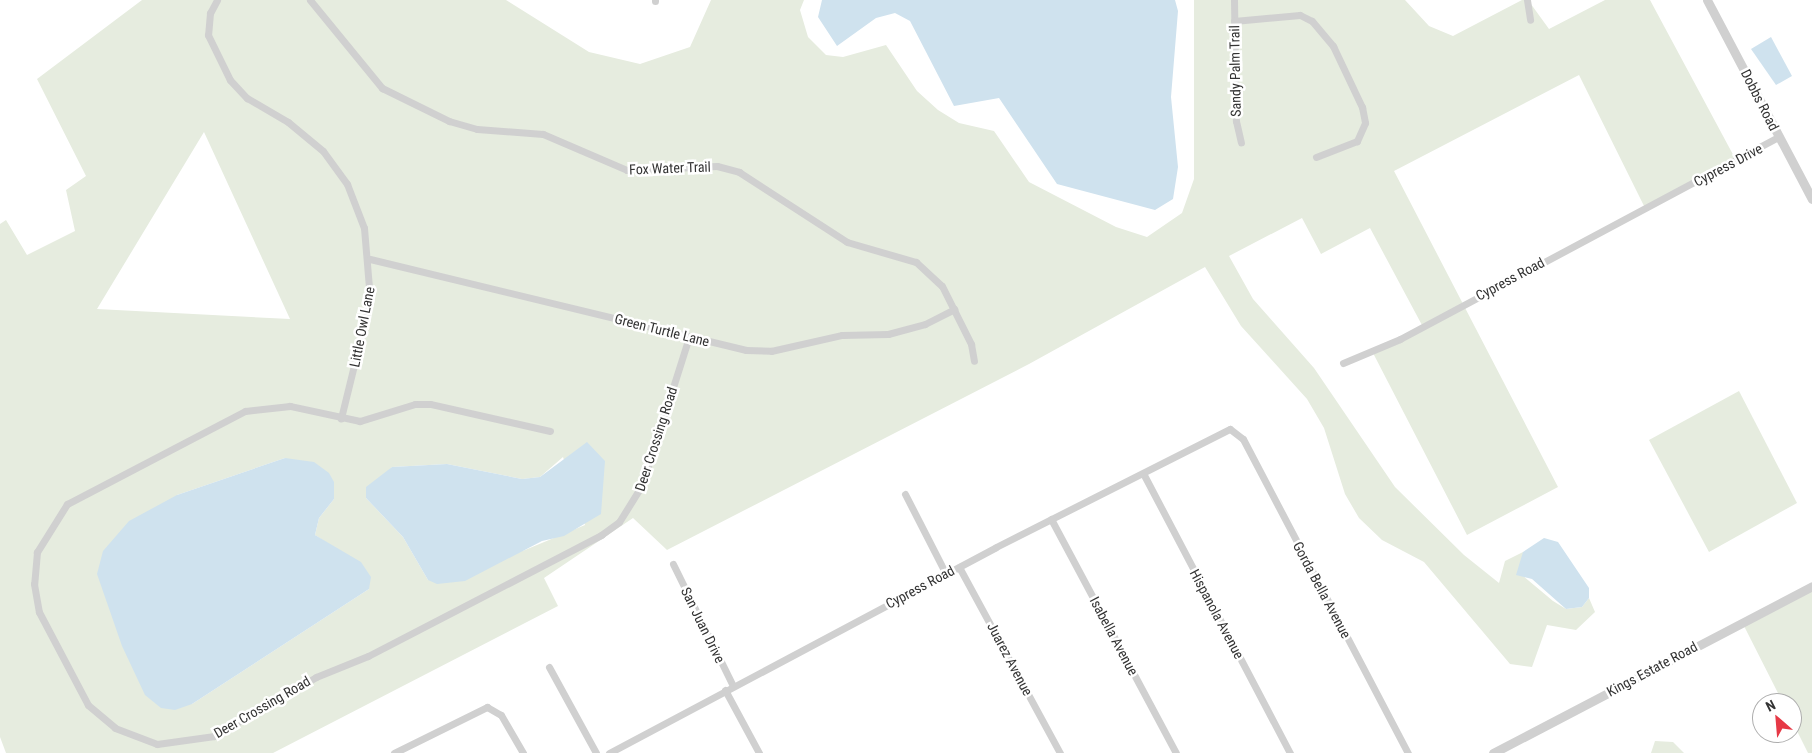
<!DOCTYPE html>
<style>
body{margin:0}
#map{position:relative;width:1812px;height:753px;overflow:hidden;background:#fff;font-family:"Roboto Condensed",sans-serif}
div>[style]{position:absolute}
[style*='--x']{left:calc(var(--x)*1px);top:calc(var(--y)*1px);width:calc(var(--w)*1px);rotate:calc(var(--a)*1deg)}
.green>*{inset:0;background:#e6ecdf}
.water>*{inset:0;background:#cfe2ee}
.minor>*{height:7px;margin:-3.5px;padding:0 3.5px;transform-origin:3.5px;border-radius:3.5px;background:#d0d0d0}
.tertiary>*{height:9px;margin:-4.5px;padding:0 4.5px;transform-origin:4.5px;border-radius:4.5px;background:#d0d0d0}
span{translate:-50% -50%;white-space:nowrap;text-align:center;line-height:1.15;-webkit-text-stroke:5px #fff;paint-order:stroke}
.street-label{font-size:14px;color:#333}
.north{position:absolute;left:1752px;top:693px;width:50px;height:50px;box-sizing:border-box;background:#fff;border:1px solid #adadad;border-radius:50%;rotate:333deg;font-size:14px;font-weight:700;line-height:20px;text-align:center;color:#333}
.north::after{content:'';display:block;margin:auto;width:18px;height:22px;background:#e63946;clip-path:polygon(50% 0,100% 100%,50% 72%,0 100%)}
</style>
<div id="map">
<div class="green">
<i style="clip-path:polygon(evenodd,142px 0,506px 0,589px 52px,640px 64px,690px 47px,711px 0,804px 0,800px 10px,808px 37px,826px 55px,843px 57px,886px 45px,917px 91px,938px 110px,959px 123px,994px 131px,1029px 182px,1116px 227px,1147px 237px,1182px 213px,1194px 179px,1194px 0,1405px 0,1429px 26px,1453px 36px,1522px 0,1528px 0,1549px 29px,1605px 0,1650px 0,1737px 162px,1646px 210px,1579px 75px,1394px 171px,1558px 487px,1467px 535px,1373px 353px,1423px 327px,1370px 228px,1321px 254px,1302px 218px,1229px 256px,1253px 299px,1314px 368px,1395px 487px,1464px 555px,1499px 583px,1505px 561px,1523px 552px,1522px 575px,1553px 601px,1566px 609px,1582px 607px,1589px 598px,1595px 612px,1576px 630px,1547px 625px,1532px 667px,1510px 664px,1424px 562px,1382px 540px,1359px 518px,1345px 494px,1324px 428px,1307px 399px,1241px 326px,1205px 267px,1029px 364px,667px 550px,633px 518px,544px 578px,558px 606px,273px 753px,6px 753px,0 737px,0 224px,6px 220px,27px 255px,75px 231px,66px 190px,86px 176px,37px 79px,142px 0,204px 132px,290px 319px,97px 309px,204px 132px,142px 0,563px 457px,585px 525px,525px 550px,428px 580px,403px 537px,366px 498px,392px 467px,447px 464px,522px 479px,540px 477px,563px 457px,142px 0,285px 458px,334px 499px,319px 518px,315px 535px,338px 550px,369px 589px,192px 704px,177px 495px,285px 458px)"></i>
<i style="clip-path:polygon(1739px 391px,1797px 503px,1709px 552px,1649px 440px)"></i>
<i style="clip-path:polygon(1812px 590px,1812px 753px,1808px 753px,1792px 721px,1792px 703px,1783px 703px,1744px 626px)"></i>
<i style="clip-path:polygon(1655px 741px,1673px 742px,1684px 753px,1651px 753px)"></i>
</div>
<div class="water">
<i style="clip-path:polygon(822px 0,1175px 0,1178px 11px,1171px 97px,1178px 167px,1173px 199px,1155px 210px,1057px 184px,999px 98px,954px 106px,910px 21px,895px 13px,876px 18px,837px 46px,818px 17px)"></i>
<i style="clip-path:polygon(1771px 37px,1792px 76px,1776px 85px,1751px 49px)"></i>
<i style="clip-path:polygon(587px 442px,605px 461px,601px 514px,564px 536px,542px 541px,465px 581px,437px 584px,428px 580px,403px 537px,366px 498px,366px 487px,392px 467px,447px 464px,522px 479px,540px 477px)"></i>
<i style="clip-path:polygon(285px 458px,314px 462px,329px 473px,334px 482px,334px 499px,319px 518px,315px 535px,361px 562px,371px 577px,369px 589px,192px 704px,175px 710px,161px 708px,145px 695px,122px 646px,97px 574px,103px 551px,129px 521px,177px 495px)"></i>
<i style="clip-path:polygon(1544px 538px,1558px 542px,1589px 588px,1589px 598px,1582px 607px,1566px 609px,1532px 579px,1516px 575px,1523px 552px)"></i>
</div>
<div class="minor">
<i style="--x:217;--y:0;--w:15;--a:118"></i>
<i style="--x:210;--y:13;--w:22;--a:95"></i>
<i style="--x:208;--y:35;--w:50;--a:63.9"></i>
<i style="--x:230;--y:80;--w:25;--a:47"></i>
<i style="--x:247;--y:98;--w:48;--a:30.3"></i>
<i style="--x:288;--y:122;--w:45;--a:39.6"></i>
<i style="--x:323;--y:151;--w:41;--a:54"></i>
<i style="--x:347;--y:184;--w:47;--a:68.9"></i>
<i style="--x:364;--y:228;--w:72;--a:85.2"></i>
<i style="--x:370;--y:300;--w:122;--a:103.8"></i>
<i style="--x:310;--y:0;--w:114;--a:50.7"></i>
<i style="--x:382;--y:88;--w:75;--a:26.2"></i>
<i style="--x:449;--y:121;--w:29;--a:16"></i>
<i style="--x:477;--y:129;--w:66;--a:4.3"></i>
<i style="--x:543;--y:134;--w:91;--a:23.2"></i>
<i style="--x:627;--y:170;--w:90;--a:-2.5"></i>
<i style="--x:717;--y:166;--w:23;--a:15"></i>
<i style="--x:739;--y:172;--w:129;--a:32.9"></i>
<i style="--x:847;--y:242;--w:72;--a:16.2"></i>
<i style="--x:916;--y:262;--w:35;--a:43"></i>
<i style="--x:942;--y:286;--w:65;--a:63.4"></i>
<i style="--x:971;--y:344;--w:17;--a:80"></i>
<i style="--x:1234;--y:0;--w:121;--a:89.1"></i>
<i style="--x:1236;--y:121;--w:22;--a:77"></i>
<i style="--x:1527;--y:0;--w:20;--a:81"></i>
<i style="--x:655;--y:1;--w:1;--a:-90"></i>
<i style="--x:1234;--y:21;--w:66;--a:-5.2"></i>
<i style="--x:1300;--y:15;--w:13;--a:27"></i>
<i style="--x:1312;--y:21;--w:33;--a:50"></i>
<i style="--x:1333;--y:46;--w:68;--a:64.6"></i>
<i style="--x:1362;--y:107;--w:16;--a:79"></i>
<i style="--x:1365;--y:123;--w:20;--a:114"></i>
<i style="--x:1357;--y:141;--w:44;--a:158.7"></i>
<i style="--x:370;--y:259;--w:387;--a:13.6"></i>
<i style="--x:746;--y:350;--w:25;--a:2"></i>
<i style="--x:771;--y:351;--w:73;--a:-12.7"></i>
<i style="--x:842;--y:335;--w:46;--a:-1.2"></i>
<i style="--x:888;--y:334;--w:38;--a:-15"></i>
<i style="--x:925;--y:324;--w:33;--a:-27"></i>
<i style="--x:1343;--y:363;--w:62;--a:-22.8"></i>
<i style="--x:1400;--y:339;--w:429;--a:-28.1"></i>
<i style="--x:550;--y:431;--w:123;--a:-167.3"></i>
<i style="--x:430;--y:404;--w:15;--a:180"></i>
<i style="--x:415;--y:404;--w:58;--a:162.8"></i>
<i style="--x:360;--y:421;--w:72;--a:-167.9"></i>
<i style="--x:290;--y:406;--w:45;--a:173.7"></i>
<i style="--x:245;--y:411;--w:201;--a:152.4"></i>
<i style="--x:67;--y:504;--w:57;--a:122"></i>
<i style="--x:37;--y:552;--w:32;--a:95"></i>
<i style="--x:34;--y:584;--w:28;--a:80"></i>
<i style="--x:39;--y:612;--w:105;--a:62.2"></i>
<i style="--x:88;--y:705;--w:35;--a:40"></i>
<i style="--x:115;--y:728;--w:45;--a:20.9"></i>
<i style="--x:157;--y:744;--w:58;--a:-8"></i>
<i style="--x:214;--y:736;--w:118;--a:-30"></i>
<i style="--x:316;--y:677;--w:56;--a:-22"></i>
<i style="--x:368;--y:656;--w:263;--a:-27.4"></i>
<i style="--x:601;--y:535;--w:22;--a:-36"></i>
<i style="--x:619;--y:522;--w:44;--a:-58.1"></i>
<i style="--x:642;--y:485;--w:155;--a:-72.4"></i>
<i style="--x:1144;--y:475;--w:314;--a:62.3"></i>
<i style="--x:905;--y:494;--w:90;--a:62.9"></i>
<i style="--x:1051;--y:519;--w:265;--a:61.9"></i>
<i style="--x:673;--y:564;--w:136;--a:63.8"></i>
<i style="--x:959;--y:567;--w:212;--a:61.5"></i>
<i style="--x:549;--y:667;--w:98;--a:61.3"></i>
<i style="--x:725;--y:690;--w:72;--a:61.6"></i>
<i style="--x:394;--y:753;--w:104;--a:-26.3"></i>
<i style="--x:487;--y:707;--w:16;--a:30"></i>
<i style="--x:501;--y:715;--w:44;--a:59.9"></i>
<i style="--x:609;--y:753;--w:438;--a:-28"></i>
<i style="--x:996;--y:547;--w:262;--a:-26.8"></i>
<i style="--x:1230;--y:429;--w:16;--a:38"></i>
<i style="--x:1243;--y:439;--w:355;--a:62.3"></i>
</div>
<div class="tertiary">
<i style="--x:1707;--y:0;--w:225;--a:62.2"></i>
<i style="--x:1493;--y:753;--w:360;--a:-27.6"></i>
</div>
<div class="street-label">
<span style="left:1235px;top:71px;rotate:-91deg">Sandy Palm Trail</span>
<span style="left:1760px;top:100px;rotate:63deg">Dobbs Road</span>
<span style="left:1728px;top:165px;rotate:-28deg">Cypress Drive</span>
<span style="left:670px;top:168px;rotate:-2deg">Fox Water Trail</span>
<span style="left:1510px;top:279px;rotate:-28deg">Cypress Road</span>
<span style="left:362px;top:327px;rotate:-79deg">Little Owl Lane</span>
<span style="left:662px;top:330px;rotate:14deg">Green Turtle Lane</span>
<span style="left:656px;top:439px;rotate:-72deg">Deer Crossing Road</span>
<span style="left:920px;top:587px;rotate:-28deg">Cypress Road</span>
<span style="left:1322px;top:590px;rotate:62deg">Gorda Bella Avenue</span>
<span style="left:1217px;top:614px;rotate:62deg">Hispanola Avenue</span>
<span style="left:703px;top:625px;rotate:64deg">San Juan Drive</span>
<span style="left:1114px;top:636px;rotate:62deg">Isabella Avenue</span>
<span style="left:1010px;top:659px;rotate:62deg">Juarez Avenue</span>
<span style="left:1652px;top:669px;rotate:-28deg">Kings Estate Road</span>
<span style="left:262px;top:707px;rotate:-30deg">Deer Crossing Road</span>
</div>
<div class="north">N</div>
</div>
